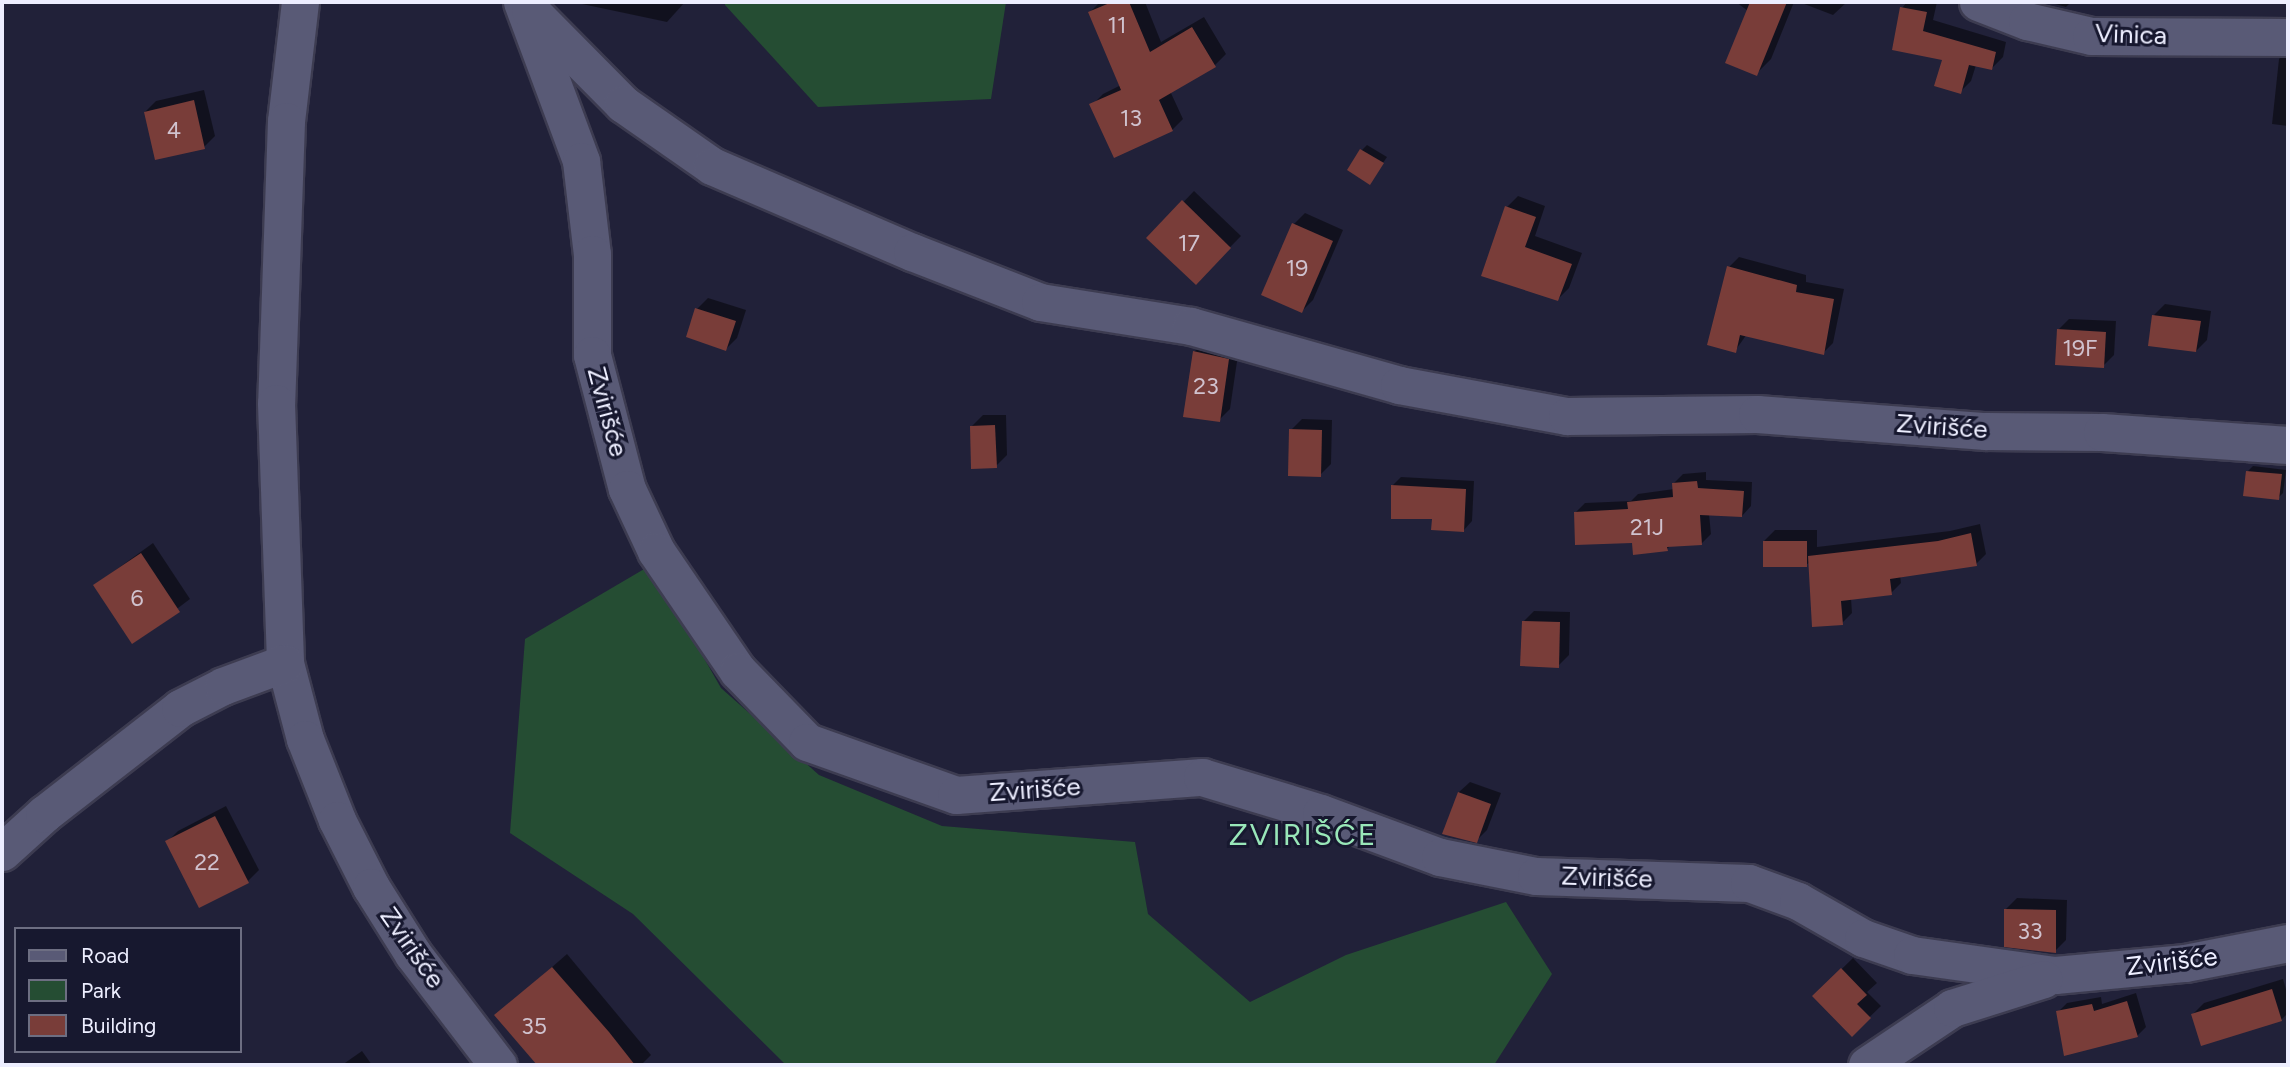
<!DOCTYPE html>
<meta charset="utf-8">
<style>
body{margin:0}
#map{position:relative;width:2290px;height:1067px;overflow:hidden;background:#212139;font-family:Figtree,sans-serif}
div>[style]{position:absolute}
[style*='--x']{left:calc(var(--x)*1px);top:calc(var(--y)*1px);width:calc(var(--w)*1px);rotate:calc(var(--a)*1deg)}
.green>*{inset:0;background:#254d33}
.shadow>*{inset:0;background:#0007}
.building>*{inset:0;background:#793d39}
.roads{filter:drop-shadow(2px 0 #3d3c51) drop-shadow(-2px 0 #3d3c51) drop-shadow(0 2px #3d3c51) drop-shadow(0 -2px #3d3c51)}
.minor>*{height:37px;margin:-18.5px;padding:0 18.5px;transform-origin:18.5px;border-radius:18.5px;background:#595a76}
span{translate:-50% -50%;white-space:nowrap;text-align:center;line-height:1.15;-webkit-text-stroke:6px #17182f;paint-order:stroke}
.number-label{font-size:23px;color:#d0c2ce}
.number-label span{-webkit-text-stroke-width:0}
.street-label{font-size:26px;color:#edeeff}
.quarter-label{font-size:30px;color:#99e7b9;letter-spacing:2px}
.frame{position:absolute;inset:0;border:4px solid #edeeff;pointer-events:none}
.legend{position:absolute;left:14px;top:927px;width:228px;height:126px;box-sizing:border-box;background:#17182f;border:2px solid #6d6e82;margin:0;padding:9px 12px;list-style:none;font-size:21px;color:#edeeff}
.legend li{display:flex;align-items:center;gap:14px;height:35px}
.legend b{width:35px;border:2px solid #6d6e82}
</style>
<div id="map">
<div class="green">
<i style="clip-path:polygon(725px 2px,1006px 2px,991px 99px,818px 107px,725px 5px)"></i>
<i style="clip-path:polygon(651px 565px,721px 688px,819px 775px,942px 826px,1135px 842px,1148px 914px,1250px 1002px,1346px 955px,1506px 902px,1552px 974px,1494px 1065px,786px 1065px,633px 914px,510px 833px,525px 639px)"></i>
</div>
<div class="shadow">
<i style="clip-path:polygon(582px 2px,685px 2px,667px 22px,582px 4px)"></i>
<i style="clip-path:polygon(1100px 2px,1145px 2px,1161px 42px,1204px 17px,1226px 54px,1215px 65px,1170px 91px,1183px 119px,1172px 130px,1092px 105px,1103px 94px,1121px 85px,1090px 12px)"></i>
<i style="clip-path:polygon(1736px 2px,1794px 2px,1771px 59px,1756px 74px,1748px 11px)"></i>
<i style="clip-path:polygon(1799px 2px,1847px 2px,1833px 15px)"></i>
<i style="clip-path:polygon(1907px 2px,1937px 2px,1933px 20px,2006px 42px,2003px 57px,1992px 68px,1976px 65px,1971px 81px,1960px 92px,1944px 59px,1902px 8px)"></i>
<i style="clip-path:polygon(2048px 2px,2071px 2px,2066px 7px)"></i>
<i style="clip-path:polygon(2288px 49px,2288px 126px,2272px 124px,2279px 59px)"></i>
<i style="clip-path:polygon(204px 90px,215px 136px,204px 147px,145px 112px,156px 101px)"></i>
<i style="clip-path:polygon(1367px 145px,1387px 157px,1370px 182px,1362px 150px)"></i>
<i style="clip-path:polygon(1194px 191px,1241px 236px,1196px 282px,1149px 238px)"></i>
<i style="clip-path:polygon(1518px 196px,1545px 206px,1535px 236px,1582px 253px,1569px 288px,1558px 299px,1483px 275px,1507px 207px)"></i>
<i style="clip-path:polygon(1305px 213px,1343px 230px,1313px 300px,1302px 311px,1263px 294px,1294px 224px)"></i>
<i style="clip-path:polygon(1739px 257px,1806px 275px,1806px 282px,1844px 289px,1833px 343px,1823px 353px,1747px 334px,1735px 351px,1729px 267px)"></i>
<i style="clip-path:polygon(708px 298px,746px 310px,737px 338px,726px 349px,697px 309px)"></i>
<i style="clip-path:polygon(2165px 304px,2211px 311px,2207px 340px,2196px 351px,2154px 315px)"></i>
<i style="clip-path:polygon(2069px 319px,2116px 321px,2114px 355px,2103px 366px,2058px 330px)"></i>
<i style="clip-path:polygon(1205px 341px,1239px 348px,1230px 409px,1219px 420px,1194px 352px)"></i>
<i style="clip-path:polygon(983px 415px,1006px 415px,1007px 455px,996px 466px,972px 426px)"></i>
<i style="clip-path:polygon(1302px 419px,1332px 420px,1331px 464px,1320px 475px,1291px 430px)"></i>
<i style="clip-path:polygon(2253px 466px,2286px 470px,2283px 493px,2278px 498px,2248px 471px)"></i>
<i style="clip-path:polygon(1706px 472px,1706px 480px,1752px 482px,1751px 506px,1742px 516px,1709px 514px,1711px 534px,1702px 543px,1671px 545px,1667px 549px,1634px 541px,1576px 512px,1585px 503px,1631px 501px,1638px 494px,1674px 489px,1674px 483px,1683px 474px)"></i>
<i style="clip-path:polygon(1401px 477px,1474px 481px,1472px 521px,1464px 530px,1434px 518px,1392px 486px)"></i>
<i style="clip-path:polygon(1980px 524px,1986px 554px,1976px 564px,1900px 575px,1901px 583px,1891px 593px,1851px 598px,1852px 613px,1842px 623px,1810px 562px,1806px 565px,1764px 541px,1775px 530px,1817px 530px,1817px 547px,1950px 531px)"></i>
<i style="clip-path:polygon(153px 543px,190px 599px,133px 642px,95px 585px)"></i>
<i style="clip-path:polygon(1534px 611px,1570px 612px,1569px 655px,1558px 666px,1523px 622px)"></i>
<i style="clip-path:polygon(1470px 782px,1501px 793px,1487px 830px,1476px 841px,1444px 832px,1459px 792px)"></i>
<i style="clip-path:polygon(226px 806px,259px 870px,248px 881px,167px 842px,178px 831px)"></i>
<i style="clip-path:polygon(2017px 898px,2067px 900px,2066px 940px,2055px 951px,2006px 909px)"></i>
<i style="clip-path:polygon(567px 954px,651px 1055px,641px 1065px,539px 1065px,497px 1015px)"></i>
<i style="clip-path:polygon(1853px 958px,1877px 983px,1867px 992px,1881px 1006px,1852px 1034px,1814px 996px)"></i>
<i style="clip-path:polygon(2283px 979px,2288px 996px,2288px 1013px,2281px 1020px,2193px 1014px,2204px 1003px)"></i>
<i style="clip-path:polygon(2136px 993px,2146px 1027px,2137px 1036px,2058px 1012px,2067px 1003px,2101px 997px,2102px 1004px)"></i>
<i style="clip-path:polygon(362px 1051px,372px 1065px,342px 1065px)"></i>
</div>
<div class="building">
<i style="clip-path:polygon(1112px 2px,1129px 2px,1150px 52px,1192px 27px,1216px 67px,1159px 100px,1173px 131px,1114px 158px,1089px 104px,1121px 90px,1088px 12px)"></i>
<i style="clip-path:polygon(1750px 2px,1787px 2px,1757px 76px,1725px 63px)"></i>
<i style="clip-path:polygon(1900px 7px,1927px 12px,1923px 31px,1996px 52px,1992px 70px,1969px 65px,1961px 94px,1934px 86px,1942px 60px,1892px 50px)"></i>
<i style="clip-path:polygon(194px 100px,205px 149px,155px 160px,144px 112px)"></i>
<i style="clip-path:polygon(1360px 149px,1384px 163px,1370px 185px,1347px 170px)"></i>
<i style="clip-path:polygon(1182px 200px,1231px 248px,1196px 285px,1146px 238px)"></i>
<i style="clip-path:polygon(1505px 206px,1536px 217px,1525px 247px,1572px 264px,1558px 301px,1481px 276px)"></i>
<i style="clip-path:polygon(1292px 223px,1333px 241px,1302px 313px,1261px 295px)"></i>
<i style="clip-path:polygon(1727px 266px,1797px 285px,1796px 292px,1834px 299px,1824px 355px,1740px 335px,1736px 353px,1707px 345px)"></i>
<i style="clip-path:polygon(695px 308px,736px 321px,726px 351px,686px 337px)"></i>
<i style="clip-path:polygon(2152px 315px,2201px 321px,2196px 352px,2148px 346px)"></i>
<i style="clip-path:polygon(2057px 329px,2106px 332px,2104px 368px,2055px 365px)"></i>
<i style="clip-path:polygon(1193px 351px,1229px 359px,1220px 422px,1183px 417px)"></i>
<i style="clip-path:polygon(995px 425px,997px 468px,971px 469px,970px 426px)"></i>
<i style="clip-path:polygon(1289px 429px,1322px 430px,1321px 477px,1288px 476px)"></i>
<i style="clip-path:polygon(2246px 471px,2282px 474px,2279px 500px,2243px 496px)"></i>
<i style="clip-path:polygon(1697px 481px,1698px 488px,1744px 491px,1742px 517px,1700px 515px,1702px 545px,1667px 547px,1668px 551px,1633px 555px,1632px 543px,1575px 545px,1574px 512px,1628px 509px,1627px 502px,1673px 497px,1672px 483px)"></i>
<i style="clip-path:polygon(1391px 485px,1466px 489px,1464px 532px,1431px 530px,1432px 519px,1391px 519px)"></i>
<i style="clip-path:polygon(1971px 533px,1977px 566px,1890px 579px,1892px 595px,1841px 601px,1843px 625px,1812px 627px,1808px 556px,1938px 541px)"></i>
<i style="clip-path:polygon(1763px 541px,1807px 541px,1807px 567px,1763px 567px)"></i>
<i style="clip-path:polygon(141px 553px,180px 612px,132px 644px,93px 585px)"></i>
<i style="clip-path:polygon(1522px 621px,1560px 622px,1559px 668px,1520px 666px)"></i>
<i style="clip-path:polygon(1458px 792px,1491px 804px,1477px 843px,1442px 834px)"></i>
<i style="clip-path:polygon(215px 816px,249px 883px,199px 908px,165px 841px)"></i>
<i style="clip-path:polygon(2004px 909px,2056px 910px,2056px 953px,2004px 947px)"></i>
<i style="clip-path:polygon(552px 967px,609px 1032px,635px 1065px,537px 1065px,494px 1015px)"></i>
<i style="clip-path:polygon(1841px 968px,1867px 995px,1857px 1004px,1871px 1018px,1852px 1037px,1812px 996px)"></i>
<i style="clip-path:polygon(2272px 989px,2282px 1021px,2201px 1046px,2191px 1014px)"></i>
<i style="clip-path:polygon(2127px 1001px,2138px 1037px,2064px 1056px,2056px 1011px,2092px 1004px,2094px 1011px)"></i>
</div>
<div class="roads">
<div class="minor">
<i style="--x:300;--y:2;--w:120;--a:96.7"></i>
<i style="--x:286;--y:121;--w:282;--a:92"></i>
<i style="--x:276;--y:403;--w:260;--a:88"></i>
<i style="--x:285;--y:663;--w:79;--a:75.3"></i>
<i style="--x:305;--y:739;--w:87;--a:68.4"></i>
<i style="--x:337;--y:820;--w:75;--a:63.1"></i>
<i style="--x:371;--y:887;--w:79;--a:57.9"></i>
<i style="--x:413;--y:954;--w:140;--a:52.6"></i>
<i style="--x:522;--y:2;--w:170;--a:69.6"></i>
<i style="--x:581;--y:161;--w:94;--a:83.3"></i>
<i style="--x:592;--y:254;--w:101;--a:90"></i>
<i style="--x:592;--y:355;--w:138;--a:75.4"></i>
<i style="--x:627;--y:489;--w:68;--a:64.9"></i>
<i style="--x:656;--y:551;--w:145;--a:55.7"></i>
<i style="--x:738;--y:671;--w:99;--a:45.8"></i>
<i style="--x:807;--y:742;--w:158;--a:19.6"></i>
<i style="--x:956;--y:795;--w:247;--a:-4.2"></i>
<i style="--x:1202;--y:777;--w:124;--a:16.8"></i>
<i style="--x:1321;--y:813;--w:127;--a:20.3"></i>
<i style="--x:1440;--y:857;--w:98;--a:11.2"></i>
<i style="--x:1536;--y:876;--w:213;--a:1.9"></i>
<i style="--x:1749;--y:883;--w:52;--a:20.2"></i>
<i style="--x:1798;--y:901;--w:75;--a:29.6"></i>
<i style="--x:1863;--y:938;--w:52;--a:19.1"></i>
<i style="--x:1912;--y:955;--w:144;--a:8"></i>
<i style="--x:2055;--y:975;--w:131;--a:-5.3"></i>
<i style="--x:2185;--y:963;--w:105;--a:-11"></i>
<i style="--x:1978;--y:2;--w:53;--a:21.2"></i>
<i style="--x:2027;--y:21;--w:66;--a:13.2"></i>
<i style="--x:2091;--y:36;--w:197;--a:0.3"></i>
<i style="--x:530;--y:10;--w:132;--a:45.3"></i>
<i style="--x:623;--y:104;--w:108;--a:34.9"></i>
<i style="--x:712;--y:166;--w:218;--a:23.3"></i>
<i style="--x:912;--y:252;--w:137;--a:21.3"></i>
<i style="--x:1040;--y:302;--w:153;--a:9"></i>
<i style="--x:1191;--y:326;--w:216;--a:15.8"></i>
<i style="--x:1399;--y:385;--w:171;--a:10.5"></i>
<i style="--x:1567;--y:416;--w:190;--a:-0.6"></i>
<i style="--x:1757;--y:414;--w:229;--a:4.3"></i>
<i style="--x:1985;--y:431;--w:117;--a:0.5"></i>
<i style="--x:2102;--y:432;--w:186;--a:4"></i>
<i style="--x:2;--y:852;--w:57;--a:-42.1"></i>
<i style="--x:44;--y:814;--w:172;--a:-37.9"></i>
<i style="--x:180;--y:708;--w:48;--a:-27.1"></i>
<i style="--x:223;--y:686;--w:66;--a:-20.4"></i>
<i style="--x:1867;--y:1065;--w:102;--a:-33.8"></i>
<i style="--x:1952;--y:1008;--w:96;--a:-17.5"></i>
</div>
</div>
<div class="number-label">
<span style="left:1117px;top:25px">11</span>
<span style="left:1131px;top:118px">13</span>
<span style="left:174px;top:130px">4</span>
<span style="left:1189px;top:243px">17</span>
<span style="left:1297px;top:268px">19</span>
<span style="left:2080px;top:348px">19F</span>
<span style="left:1206px;top:386px">23</span>
<span style="left:1647px;top:527px">21J</span>
<span style="left:137px;top:598px">6</span>
<span style="left:207px;top:862px">22</span>
<span style="left:2030px;top:931px">33</span>
<span style="left:534px;top:1026px">35</span>
</div>
<div class="street-label">
<span style="left:2131px;top:35px;rotate:2deg">Vinica</span>
<span style="left:607px;top:412px;rotate:75deg">Zvirišće</span>
<span style="left:1942px;top:427px;rotate:4deg">Zvirišće</span>
<span style="left:1035px;top:790px;rotate:-4deg">Zvirišće</span>
<span style="left:1607px;top:878px;rotate:2deg">Zvirišće</span>
<span style="left:412px;top:948px;rotate:55deg">Zvirišće</span>
<span style="left:2172px;top:962px;rotate:-7deg">Zvirišće</span>
</div>
<div class="quarter-label">
<span style="left:1303px;top:835px">ZVIRIŠĆE</span>
</div>
<div class="frame"></div>
<ul class="legend">
<li><b style="height:9px;background:#595a76"></b>Road</li>
<li><b style="height:19px;background:#254d33"></b>Park</li>
<li><b style="height:19px;background:#793d39"></b>Building</li>
</ul>
</div>
